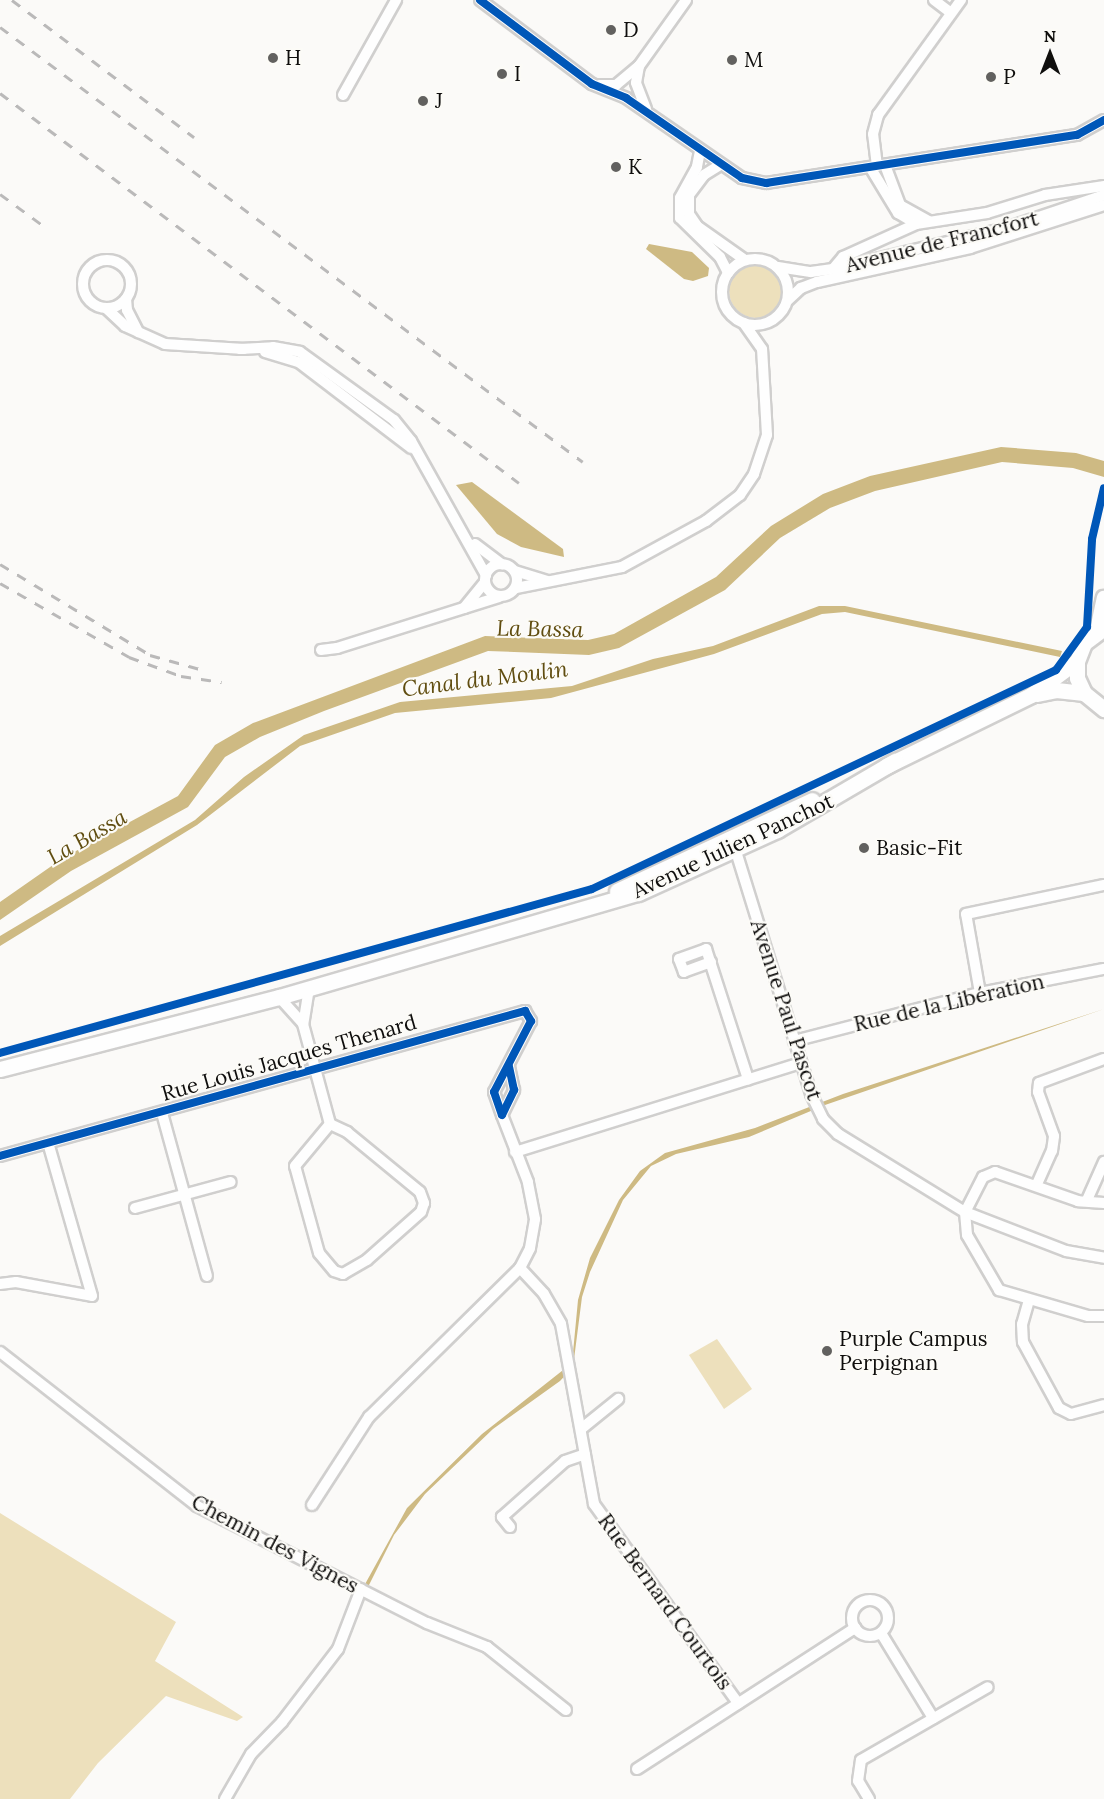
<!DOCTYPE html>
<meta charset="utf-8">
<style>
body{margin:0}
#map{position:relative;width:1104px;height:1799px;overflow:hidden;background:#fbfaf8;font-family:Lora,serif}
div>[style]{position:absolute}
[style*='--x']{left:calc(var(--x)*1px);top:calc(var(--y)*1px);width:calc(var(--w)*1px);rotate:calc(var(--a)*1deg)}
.green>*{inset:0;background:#ede0bc}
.round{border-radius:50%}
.water>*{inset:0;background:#ceba83}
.roads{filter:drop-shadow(2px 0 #d0cfce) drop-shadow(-2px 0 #d0cfce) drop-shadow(0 2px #d0cfce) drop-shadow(0 -2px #d0cfce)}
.minor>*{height:10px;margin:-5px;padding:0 5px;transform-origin:5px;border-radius:5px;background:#fefefe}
.minor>.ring{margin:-5px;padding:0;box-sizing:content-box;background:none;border:10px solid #fefefe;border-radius:50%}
.tertiary>*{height:14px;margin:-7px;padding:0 7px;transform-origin:7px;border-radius:7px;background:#fefefe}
.secondary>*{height:15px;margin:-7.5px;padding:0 7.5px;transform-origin:7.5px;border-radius:7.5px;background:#fefefe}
.rail>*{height:3px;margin-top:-1.5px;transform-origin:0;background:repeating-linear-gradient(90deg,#bab9b9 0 10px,transparent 0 20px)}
.cycleway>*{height:8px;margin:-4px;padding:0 4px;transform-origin:4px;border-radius:4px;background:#0057b8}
.dots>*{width:16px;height:16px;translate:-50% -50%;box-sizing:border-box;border:3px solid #fcfbf7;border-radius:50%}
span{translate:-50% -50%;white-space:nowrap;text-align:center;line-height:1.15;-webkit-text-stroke:4.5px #fcfbf7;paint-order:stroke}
.poi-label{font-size:21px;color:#0f0e0d}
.left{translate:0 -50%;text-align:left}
.street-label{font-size:21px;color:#0f0e0d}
.water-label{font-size:22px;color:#604d10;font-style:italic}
.north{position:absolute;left:1020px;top:24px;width:60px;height:60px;-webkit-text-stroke:4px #fcfbf7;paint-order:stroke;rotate:0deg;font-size:16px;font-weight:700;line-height:24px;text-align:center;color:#0f0e0d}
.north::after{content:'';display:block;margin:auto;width:21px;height:27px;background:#0f0e0d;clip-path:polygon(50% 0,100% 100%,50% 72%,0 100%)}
</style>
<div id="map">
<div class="green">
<i class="round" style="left:729px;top:264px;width:54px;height:54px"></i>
<i style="clip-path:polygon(717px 1339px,752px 1389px,724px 1409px,689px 1355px)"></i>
<i style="clip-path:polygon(0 1513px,176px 1622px,155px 1661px,243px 1717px,237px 1721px,166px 1696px,98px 1763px,70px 1799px,0 1799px)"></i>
</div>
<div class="water">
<i style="clip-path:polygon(649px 244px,692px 252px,709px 268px,708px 276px,693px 281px,684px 279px,646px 249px)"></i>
<i style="clip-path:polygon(1001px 447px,1076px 453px,1104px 461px,1104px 477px,1073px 468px,1002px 462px,875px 491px,830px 508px,780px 538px,725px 590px,619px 648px,589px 655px,488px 651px,324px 711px,260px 737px,225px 757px,188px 807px,71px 871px,0 920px,0 902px,63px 858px,178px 796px,215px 745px,253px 723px,485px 636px,588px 640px,614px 634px,716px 577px,771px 526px,823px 494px,870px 476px)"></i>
<i style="clip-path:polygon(472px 482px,563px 549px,564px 557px,521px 547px,497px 534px,456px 485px)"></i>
<i style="clip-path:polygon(819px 606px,845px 606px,1062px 651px,1060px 657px,845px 612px,822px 614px,714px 654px,551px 698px,395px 713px,300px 746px,197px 825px,0 946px,0 936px,195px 820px,244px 777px,304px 735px,400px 702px,572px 686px,653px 659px,713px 646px)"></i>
<i style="clip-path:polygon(1104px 1009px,825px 1105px,749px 1137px,676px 1154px,651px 1166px,623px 1200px,590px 1272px,582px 1297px,573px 1367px,560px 1381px,493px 1429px,425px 1494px,394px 1535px,368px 1587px,364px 1586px,407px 1508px,482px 1434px,572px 1363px,578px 1300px,590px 1258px,619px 1200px,640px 1171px,665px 1153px,755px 1128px,843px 1094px)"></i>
</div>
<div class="roads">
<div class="minor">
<i style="--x:480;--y:0;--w:140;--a:36.9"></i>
<i style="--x:592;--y:84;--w:37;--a:22"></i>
<i style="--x:626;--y:98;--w:141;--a:34.6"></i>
<i style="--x:742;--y:178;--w:25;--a:12"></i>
<i style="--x:766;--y:183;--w:315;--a:-8.8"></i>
<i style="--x:1077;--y:135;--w:31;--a:-29"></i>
<i style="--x:934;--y:0;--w:21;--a:37"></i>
<i style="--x:639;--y:66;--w:81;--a:-54.5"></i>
<i style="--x:600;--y:85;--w:16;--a:0"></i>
<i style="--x:616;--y:85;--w:30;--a:-40"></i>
<i style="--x:639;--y:66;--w:17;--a:100"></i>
<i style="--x:636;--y:83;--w:28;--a:69"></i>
<i style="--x:343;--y:95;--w:109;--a:-60.8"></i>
<i style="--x:700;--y:151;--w:16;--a:101"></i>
<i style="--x:697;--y:167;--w:35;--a:119"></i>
<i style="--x:680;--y:198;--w:20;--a:90"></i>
<i style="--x:680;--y:218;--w:56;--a:44.3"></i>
<i style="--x:720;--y:257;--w:18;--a:63"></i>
<i style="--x:720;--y:165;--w:19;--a:148"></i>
<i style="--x:704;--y:175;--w:25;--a:127"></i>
<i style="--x:689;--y:195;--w:19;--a:90"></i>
<i style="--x:689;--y:214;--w:14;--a:56"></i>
<i style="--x:697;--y:226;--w:59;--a:35.3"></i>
<i style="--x:885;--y:165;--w:43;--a:69.4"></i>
<i style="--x:900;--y:205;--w:33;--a:29"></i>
<i style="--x:877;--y:166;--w:32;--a:-97"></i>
<i style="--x:873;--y:134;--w:20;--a:-75"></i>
<i style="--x:878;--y:115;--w:142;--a:-54.2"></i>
<i style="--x:870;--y:167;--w:54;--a:58.7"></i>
<i style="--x:898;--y:213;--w:21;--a:31"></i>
<i class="ring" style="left:722px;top:259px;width:56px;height:56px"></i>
<i class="ring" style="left:83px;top:260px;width:38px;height:38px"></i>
<i style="--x:778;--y:267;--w:33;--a:9"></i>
<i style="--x:811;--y:272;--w:22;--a:-8"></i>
<i style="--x:833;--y:269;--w:178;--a:-13.3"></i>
<i style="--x:1006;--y:228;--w:103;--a:-18.6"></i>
<i style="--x:833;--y:269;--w:16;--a:-50"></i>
<i style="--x:843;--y:257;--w:80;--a:-24.3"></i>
<i style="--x:916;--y:224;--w:72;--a:-8.8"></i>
<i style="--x:987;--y:213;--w:61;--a:-17.2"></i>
<i style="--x:1045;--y:195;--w:60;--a:-8.7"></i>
<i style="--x:126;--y:299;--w:11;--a:85"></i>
<i style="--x:127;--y:310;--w:25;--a:63"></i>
<i style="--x:788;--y:300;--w:18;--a:-43"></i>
<i style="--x:801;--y:288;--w:17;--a:-21"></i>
<i style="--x:817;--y:282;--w:157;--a:-12.5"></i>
<i style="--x:970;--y:248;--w:141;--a:-17.8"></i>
<i style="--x:106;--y:308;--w:26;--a:43"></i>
<i style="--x:125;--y:326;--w:44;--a:24.2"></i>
<i style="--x:165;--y:344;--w:79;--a:3.6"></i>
<i style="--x:240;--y:349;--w:33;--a:-3"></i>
<i style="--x:273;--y:347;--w:27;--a:10"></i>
<i style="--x:300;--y:352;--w:116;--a:35.9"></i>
<i style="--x:394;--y:420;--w:27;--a:51"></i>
<i style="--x:411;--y:441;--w:154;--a:60.8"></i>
<i style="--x:265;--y:352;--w:37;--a:17"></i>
<i style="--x:300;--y:363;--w:140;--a:37.4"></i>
<i style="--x:475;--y:544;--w:34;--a:37"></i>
<i class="ring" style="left:485px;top:564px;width:22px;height:22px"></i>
<i style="--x:515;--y:571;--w:34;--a:17"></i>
<i style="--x:516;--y:588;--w:108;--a:-11.2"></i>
<i style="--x:622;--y:567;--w:96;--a:-28.7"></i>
<i style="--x:706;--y:521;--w:43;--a:-37.4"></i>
<i style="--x:740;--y:495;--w:25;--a:-56"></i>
<i style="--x:754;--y:474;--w:41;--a:-71.6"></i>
<i style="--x:767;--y:435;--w:86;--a:-93.3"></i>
<i style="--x:762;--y:349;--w:32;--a:-125"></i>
<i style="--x:464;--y:608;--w:33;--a:-51"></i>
<i style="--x:321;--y:650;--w:16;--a:-7"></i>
<i style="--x:337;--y:648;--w:170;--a:-17.5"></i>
<i style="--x:734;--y:845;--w:261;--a:72.8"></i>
<i style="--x:811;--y:1094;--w:28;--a:64"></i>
<i style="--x:823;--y:1119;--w:21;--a:45"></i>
<i style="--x:838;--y:1134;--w:149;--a:31.6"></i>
<i style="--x:965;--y:1212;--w:108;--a:21.1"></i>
<i style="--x:1066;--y:1251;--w:39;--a:10"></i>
<i style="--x:711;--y:962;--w:29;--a:160"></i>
<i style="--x:684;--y:972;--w:14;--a:-111"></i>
<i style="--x:679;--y:959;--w:29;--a:-20"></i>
<i style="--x:706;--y:949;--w:137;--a:72.1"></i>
<i style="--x:309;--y:988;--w:36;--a:99"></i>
<i style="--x:303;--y:1024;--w:104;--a:74.9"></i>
<i style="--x:330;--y:1124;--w:19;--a:25"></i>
<i style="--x:347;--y:1132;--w:94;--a:39.4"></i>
<i style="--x:420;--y:1192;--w:12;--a:70"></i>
<i style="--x:424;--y:1203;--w:9;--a:108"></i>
<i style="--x:421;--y:1212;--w:72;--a:138.4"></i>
<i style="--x:367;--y:1260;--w:28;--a:150"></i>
<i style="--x:343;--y:1274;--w:9;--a:-162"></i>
<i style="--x:334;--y:1271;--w:23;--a:-130"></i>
<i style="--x:319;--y:1253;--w:90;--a:-105.4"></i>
<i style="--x:295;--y:1166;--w:55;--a:-50.2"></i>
<i style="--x:980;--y:993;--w:80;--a:-100"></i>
<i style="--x:966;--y:914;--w:141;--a:-11.9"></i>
<i style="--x:279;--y:997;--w:36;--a:48"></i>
<i style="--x:794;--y:1041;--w:192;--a:-14.5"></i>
<i style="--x:980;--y:993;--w:126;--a:-11"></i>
<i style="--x:162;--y:1113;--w:169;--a:74.6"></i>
<i style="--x:515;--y:1152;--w:300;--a:-17.3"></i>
<i style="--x:0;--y:1156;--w:545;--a:-15.44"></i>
<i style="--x:525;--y:1011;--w:12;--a:59"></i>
<i style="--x:531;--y:1021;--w:80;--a:117.5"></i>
<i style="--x:494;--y:1092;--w:24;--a:71"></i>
<i style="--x:502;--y:1115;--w:28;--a:-64"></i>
<i style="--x:514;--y:1090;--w:24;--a:-102"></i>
<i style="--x:1037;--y:1184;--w:36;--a:-66"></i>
<i style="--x:1052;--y:1151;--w:15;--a:-82"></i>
<i style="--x:1054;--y:1136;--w:47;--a:-110"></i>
<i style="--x:1038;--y:1092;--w:9;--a:-84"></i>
<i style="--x:1039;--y:1083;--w:69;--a:-20.3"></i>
<i style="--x:1087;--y:1200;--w:42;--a:-65.9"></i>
<i style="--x:1104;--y:1203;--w:26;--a:-176"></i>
<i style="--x:1078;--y:1201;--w:88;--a:-160.7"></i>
<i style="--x:995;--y:1172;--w:13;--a:157"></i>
<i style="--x:983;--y:1177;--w:39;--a:117"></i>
<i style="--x:965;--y:1212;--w:23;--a:85"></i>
<i style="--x:967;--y:1235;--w:64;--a:59.8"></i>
<i style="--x:999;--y:1290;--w:93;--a:16.3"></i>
<i style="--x:1088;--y:1316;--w:16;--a:0"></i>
<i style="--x:135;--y:1208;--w:99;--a:-15.2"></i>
<i style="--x:520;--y:1268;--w:35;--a:47"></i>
<i style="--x:544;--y:1294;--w:34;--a:60"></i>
<i style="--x:561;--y:1324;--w:183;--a:79.6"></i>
<i style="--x:594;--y:1504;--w:246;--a:54.1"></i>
<i style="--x:0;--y:1284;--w:16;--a:-7"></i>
<i style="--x:16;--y:1282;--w:77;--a:10.4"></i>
<i style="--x:92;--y:1296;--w:159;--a:-106"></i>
<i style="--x:1029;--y:1300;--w:25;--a:106"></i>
<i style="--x:1022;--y:1324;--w:18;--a:87"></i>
<i style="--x:1023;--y:1342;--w:75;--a:61.4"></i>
<i style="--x:1059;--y:1408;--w:13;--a:27"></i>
<i style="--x:1071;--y:1414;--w:34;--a:-15"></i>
<i style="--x:0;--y:1352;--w:250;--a:38"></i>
<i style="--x:197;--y:1506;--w:258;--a:27"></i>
<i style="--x:427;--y:1623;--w:65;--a:21.8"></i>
<i style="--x:487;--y:1647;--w:101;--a:38.6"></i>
<i style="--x:581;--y:1429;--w:48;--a:-39"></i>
<i style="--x:312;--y:1505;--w:105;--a:-57.1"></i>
<i style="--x:369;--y:1417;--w:212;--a:-44.6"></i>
<i style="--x:520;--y:1268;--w:22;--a:-63"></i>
<i style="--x:530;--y:1248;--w:29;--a:-80"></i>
<i style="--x:535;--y:1219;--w:38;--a:-101"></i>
<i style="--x:528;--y:1182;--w:72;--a:-111.2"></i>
<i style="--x:510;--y:1527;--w:13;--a:-129"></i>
<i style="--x:502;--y:1517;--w:84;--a:-41.6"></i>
<i style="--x:565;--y:1461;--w:21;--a:-19"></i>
<i class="ring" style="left:852px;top:1600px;width:26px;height:26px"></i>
<i style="--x:881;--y:1633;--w:100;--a:58.5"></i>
<i style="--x:637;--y:1769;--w:260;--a:-32.9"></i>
<i style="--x:225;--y:1799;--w:52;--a:-60"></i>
<i style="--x:251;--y:1754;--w:45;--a:-45.9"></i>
<i style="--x:282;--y:1722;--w:92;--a:-52.5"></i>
<i style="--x:338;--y:1649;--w:64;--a:-69"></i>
<i style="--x:869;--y:1799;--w:21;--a:-121"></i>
<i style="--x:858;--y:1781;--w:21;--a:-82"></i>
<i style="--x:861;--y:1760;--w:146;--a:-29.9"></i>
</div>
<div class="tertiary">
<i style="--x:1097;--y:630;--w:33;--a:-78"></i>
</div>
<div class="secondary">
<i style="--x:1104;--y:628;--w:25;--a:143"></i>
<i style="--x:1084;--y:643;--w:19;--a:111"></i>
<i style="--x:1077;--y:661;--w:17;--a:90"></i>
<i style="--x:1077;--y:678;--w:17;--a:65"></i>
<i style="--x:1084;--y:693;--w:26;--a:39"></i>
<i style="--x:1037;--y:694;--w:19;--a:-12"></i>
<i style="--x:1056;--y:690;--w:28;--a:6"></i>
<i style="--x:886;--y:766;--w:161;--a:-26.1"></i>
<i style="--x:1031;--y:695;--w:57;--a:-36.5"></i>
<i style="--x:617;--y:891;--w:215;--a:-25"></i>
<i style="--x:0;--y:1069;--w:288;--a:-14.5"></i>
<i style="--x:279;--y:997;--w:374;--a:-16.2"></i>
<i style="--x:638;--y:893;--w:153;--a:-24.4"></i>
<i style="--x:777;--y:830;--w:137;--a:-30.3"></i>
</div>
</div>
<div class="rail">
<i style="--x:12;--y:0;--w:228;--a:37"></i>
<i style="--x:0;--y:27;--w:727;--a:36.73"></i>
<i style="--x:0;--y:93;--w:649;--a:36.92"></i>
<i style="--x:0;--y:194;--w:51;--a:36.2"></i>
<i style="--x:0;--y:564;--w:175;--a:31.2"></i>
<i style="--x:150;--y:655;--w:59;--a:15.7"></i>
<i style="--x:0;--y:583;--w:149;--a:29.8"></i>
<i style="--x:129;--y:657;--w:55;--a:20.1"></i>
<i style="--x:181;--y:676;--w:41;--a:8.3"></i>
</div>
<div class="cycleway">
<i style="--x:480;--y:0;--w:140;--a:36.9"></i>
<i style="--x:592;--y:84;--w:37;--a:22"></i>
<i style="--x:626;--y:98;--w:141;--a:34.6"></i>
<i style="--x:742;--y:178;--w:25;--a:12"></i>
<i style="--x:766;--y:183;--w:315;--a:-8.8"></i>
<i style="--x:1077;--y:135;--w:31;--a:-29"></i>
<i style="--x:0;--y:1053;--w:614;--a:-15.48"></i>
<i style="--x:592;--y:889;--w:513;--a:-25.27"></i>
<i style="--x:1056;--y:670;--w:53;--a:-54.2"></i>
<i style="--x:1087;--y:627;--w:88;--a:-86.7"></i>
<i style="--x:1092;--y:539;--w:52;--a:-76.8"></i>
<i style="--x:0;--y:1156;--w:545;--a:-15.44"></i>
<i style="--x:525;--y:1011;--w:12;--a:59"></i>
<i style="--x:531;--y:1021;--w:80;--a:117.5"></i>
<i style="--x:494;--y:1092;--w:24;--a:71"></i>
<i style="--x:502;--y:1115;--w:28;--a:-64"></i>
<i style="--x:514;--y:1090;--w:24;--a:-102"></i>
</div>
<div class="dots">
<i style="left:611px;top:30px;background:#62615f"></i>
<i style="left:273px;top:58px;background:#62615f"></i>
<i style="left:732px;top:60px;background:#62615f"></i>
<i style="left:502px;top:74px;background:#62615f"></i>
<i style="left:991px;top:77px;background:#62615f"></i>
<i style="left:423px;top:101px;background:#62615f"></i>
<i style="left:616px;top:167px;background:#62615f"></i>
<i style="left:864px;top:848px;background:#62615f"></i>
<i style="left:827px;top:1351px;background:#62615f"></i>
</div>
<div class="poi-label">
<span class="left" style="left:623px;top:30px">D</span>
<span class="left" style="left:285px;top:58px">H</span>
<span class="left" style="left:744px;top:60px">M</span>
<span class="left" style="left:514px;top:74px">I</span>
<span class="left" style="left:1003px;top:77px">P</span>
<span class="left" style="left:435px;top:101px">J</span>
<span class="left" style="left:628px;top:167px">K</span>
<span class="left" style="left:876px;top:848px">Basic-Fit</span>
<span class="left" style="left:839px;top:1351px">Purple Campus<br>Perpignan</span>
</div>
<div class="street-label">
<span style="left:942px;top:242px;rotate:-14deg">Avenue de Francfort</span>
<span style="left:733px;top:846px;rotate:-25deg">Avenue Julien Panchot</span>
<span style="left:949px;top:1003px;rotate:-13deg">Rue de la Libération</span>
<span style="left:786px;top:1010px;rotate:72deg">Avenue Paul Pascot</span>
<span style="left:289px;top:1058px;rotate:-16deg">Rue Louis Jacques Thenard</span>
<span style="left:275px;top:1544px;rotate:28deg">Chemin des Vignes</span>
<span style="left:665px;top:1602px;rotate:54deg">Rue Bernard Courtois</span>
</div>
<div class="water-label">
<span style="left:540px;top:629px;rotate:1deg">La Bassa</span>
<span style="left:485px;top:679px;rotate:-7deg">Canal du Moulin</span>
<span style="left:87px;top:837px;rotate:-30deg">La Bassa</span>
</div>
<div class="north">N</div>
</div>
